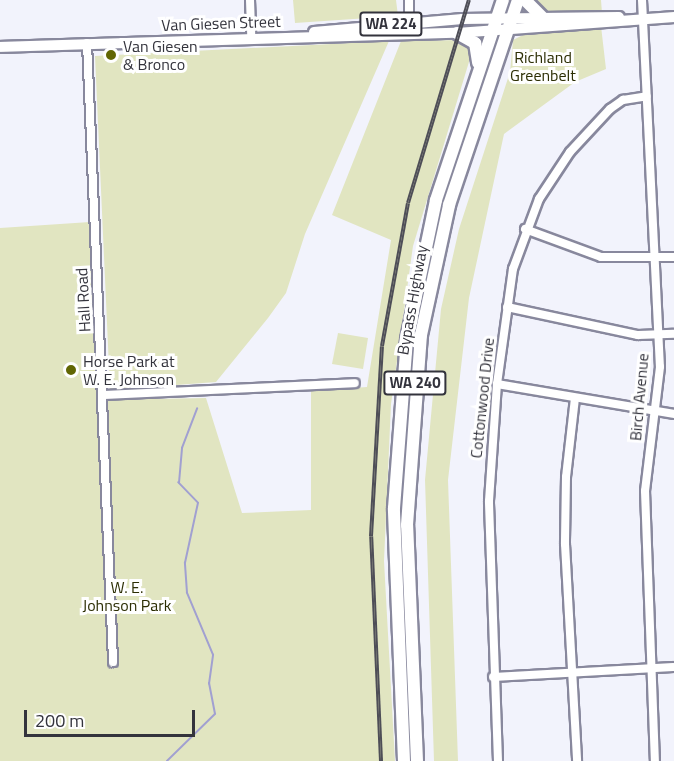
<!DOCTYPE html>
<style>
body{margin:0}
#map{position:relative;width:674px;height:761px;overflow:hidden;background:#f2f3fc;font-family:"Titillium Web",sans-serif}
div>[style]{position:absolute}
[style*='--x']{left:calc(var(--x)*1px);top:calc(var(--y)*1px);width:calc(var(--w)*1px);rotate:calc(var(--a)*1deg)}
.green>*{inset:0;background:#e1e5c1}
.stream>*{height:1.5px;margin:-0.75px;padding:0 0.75px;transform-origin:0.75px;border-radius:0.75px;background:#a1a0d1}
.roads{filter:drop-shadow(2px 0 #88889d) drop-shadow(-2px 0 #88889d) drop-shadow(0 2px #88889d) drop-shadow(0 -2px #88889d)}
.minor>*{height:8px;margin:-4px;padding:0 4px;transform-origin:4px;border-radius:4px;background:#fff}
.major>*{height:10px;margin:-5px;padding:0 5px;transform-origin:5px;border-radius:5px;background:#fff}
.highway>*{height:12px;margin:-6px;padding:0 6px;transform-origin:6px;border-radius:6px;background:#fff}
.rail>*{height:4px;margin-top:-2px;transform-origin:0;background:repeating-linear-gradient(90deg,#fff 0 4.5px,#4e4e57 0 9px);box-sizing:border-box;border-block:2px solid #4e4e57}
.dots>*{width:16px;height:16px;translate:-50% -50%;box-sizing:border-box;border:3px solid #fff;border-radius:50%}
span{translate:-50% -50%;white-space:nowrap;text-align:center;line-height:1.15;-webkit-text-stroke:6px #fff;paint-order:stroke}
.shield-label span{padding:2px 4px;background:#fff;border:2px solid;border-radius:4px;-webkit-text-stroke-width:0}
.shield-label{font-size:15px;color:#33333c;font-weight:700}
.street-label{font-size:16px;color:#33333c}
.poi-label{font-size:16px;color:#33333c}
.left{translate:0 -50%;text-align:left}
.park-label{font-size:16px;color:#2c2e04}
.scale{position:absolute;left:24px;top:710px;width:171px;height:27px;box-sizing:border-box;border:3px solid #33333c;border-top:0;padding-left:8px;font-size:18px;line-height:21px;white-space:nowrap;color:#33333c;-webkit-text-stroke:4px #fff;paint-order:stroke}
</style>
<div id="map">
<div class="green">
<i style="clip-path:polygon(293px 0,396px 0,398px 16px,295px 23px)"></i>
<i style="clip-path:polygon(530px 0,601px 0,602px 13px,540px 11px)"></i>
<i style="clip-path:polygon(601px 26px,606px 69px,575px 82px,504px 134px,469px 298px,448px 480px,458px 761px,434px 761px,425px 480px,441px 309px,459px 229px,510px 72px,513px 40px,525px 34px)"></i>
<i style="clip-path:polygon(460px 40px,472px 52px,413px 246px,391px 404px,384px 561px,395px 761px,0 761px,0 228px,90px 222px,97px 400px,206px 398px,242px 513px,311px 510px,311px 391px,367px 387px,391px 240px,332px 215px,401px 41px)"></i>
<i style="clip-path:polygon(389px 41px,305px 234px,286px 293px,268px 318px,216px 382px,110px 390px,95px 56px)"></i>
<i style="clip-path:polygon(338px 333px,368px 338px,363px 369px,332px 364px)"></i>
</div>
<div class="stream">
<i style="--x:167;--y:761;--w:67;--a:-44.4"></i>
<i style="--x:215;--y:714;--w:31;--a:-101"></i>
<i style="--x:209;--y:684;--w:29;--a:-82"></i>
<i style="--x:213;--y:655;--w:67;--a:-112.8"></i>
<i style="--x:187;--y:593;--w:30;--a:-94"></i>
<i style="--x:185;--y:563;--w:61;--a:-77.8"></i>
<i style="--x:198;--y:503;--w:28;--a:-134"></i>
<i style="--x:179;--y:483;--w:35;--a:-85"></i>
<i style="--x:182;--y:448;--w:42;--a:-69"></i>
</div>
<div class="roads">
<div class="minor">
<i style="--x:250;--y:0;--w:37;--a:88"></i>
<i style="--x:409;--y:0;--w:30;--a:90"></i>
<i style="--x:642;--y:0;--w:367;--a:87.2"></i>
<i style="--x:660;--y:367;--w:125;--a:96.9"></i>
<i style="--x:645;--y:491;--w:270;--a:87.9"></i>
<i style="--x:87;--y:43;--w:620;--a:87.59"></i>
<i style="--x:525;--y:229;--w:81;--a:20.2"></i>
<i style="--x:601;--y:257;--w:73;--a:0"></i>
<i style="--x:507;--y:307;--w:134;--a:12.1"></i>
<i style="--x:638;--y:335;--w:36;--a:-2"></i>
<i style="--x:497;--y:384;--w:180;--a:9.6"></i>
<i style="--x:103;--y:395;--w:252;--a:-2.7"></i>
<i style="--x:575;--y:398;--w:80;--a:96.5"></i>
<i style="--x:566;--y:477;--w:67;--a:90.9"></i>
<i style="--x:565;--y:544;--w:217;--a:86.8"></i>
<i style="--x:493;--y:677;--w:181;--a:-3.2"></i>
<i style="--x:498;--y:761;--w:260;--a:-92"></i>
<i style="--x:489;--y:501;--w:117;--a:-86.1"></i>
<i style="--x:497;--y:384;--w:116;--a:-82.1"></i>
<i style="--x:513;--y:269;--w:75;--a:-69.6"></i>
<i style="--x:539;--y:199;--w:56;--a:-56.6"></i>
<i style="--x:570;--y:152;--w:59;--a:-47.1"></i>
<i style="--x:610;--y:109;--w:16;--a:-35"></i>
<i style="--x:623;--y:100;--w:24;--a:-9"></i>
</div>
<div class="major">
<i style="--x:314;--y:32;--w:149;--a:-5"></i>
<i style="--x:462;--y:19;--w:157;--a:-0.7"></i>
<i style="--x:0;--y:47;--w:457;--a:-1.8"></i>
<i style="--x:457;--y:33;--w:218;--a:-4.2"></i>
</div>
<div class="highway">
<i style="--x:525;--y:0;--w:24;--a:45"></i>
<i style="--x:457;--y:33;--w:21;--a:29"></i>
<i style="--x:475;--y:43;--w:20;--a:81"></i>
<i style="--x:404;--y:761;--w:253;--a:-92.3"></i>
<i style="--x:394;--y:508;--w:169;--a:-85.6"></i>
<i style="--x:407;--y:339;--w:142;--a:-78.2"></i>
<i style="--x:436;--y:200;--w:211;--a:-71.5"></i>
<i style="--x:417;--y:761;--w:236;--a:-92.4"></i>
<i style="--x:407;--y:525;--w:191;--a:-85.8"></i>
<i style="--x:421;--y:335;--w:133;--a:-77.8"></i>
<i style="--x:449;--y:205;--w:216;--a:-71.4"></i>
</div>
</div>
<div class="rail">
<i style="--x:381;--y:761;--w:225;--a:-92.5"></i>
<i style="--x:371;--y:536;--w:190;--a:-86.7"></i>
<i style="--x:382;--y:346;--w:145;--a:-79.7"></i>
<i style="--x:408;--y:203;--w:212;--a:-73.3"></i>
</div>
<div class="dots">
<i style="left:111px;top:55px;background:#616603"></i>
<i style="left:71px;top:370px;background:#616603"></i>
</div>
<div class="shield-label">
<span style="left:391px;top:24px">WA 224</span>
<span style="left:415px;top:383px">WA 240</span>
</div>
<div class="street-label">
<span style="left:221px;top:23px;rotate:-2deg">Van Giesen Street</span>
<span style="left:83px;top:300px;rotate:-93deg">Hall Road</span>
<span style="left:412px;top:300px;rotate:-80deg">Bypass Highway</span>
<span style="left:639px;top:397px;rotate:-85deg">Birch Avenue</span>
<span style="left:482px;top:398px;rotate:-84deg">Cottonwood Drive</span>
</div>
<div class="poi-label">
<span class="left" style="left:123px;top:55px">Van Giesen<br>&amp; Bronco</span>
<span class="left" style="left:83px;top:370px">Horse Park at<br>W. E. Johnson</span>
</div>
<div class="park-label">
<span style="left:543px;top:66px">Richland<br>Greenbelt</span>
<span style="left:127px;top:596px">W. E.<br>Johnson Park</span>
</div>
<div class="scale">200 m</div>
</div>
